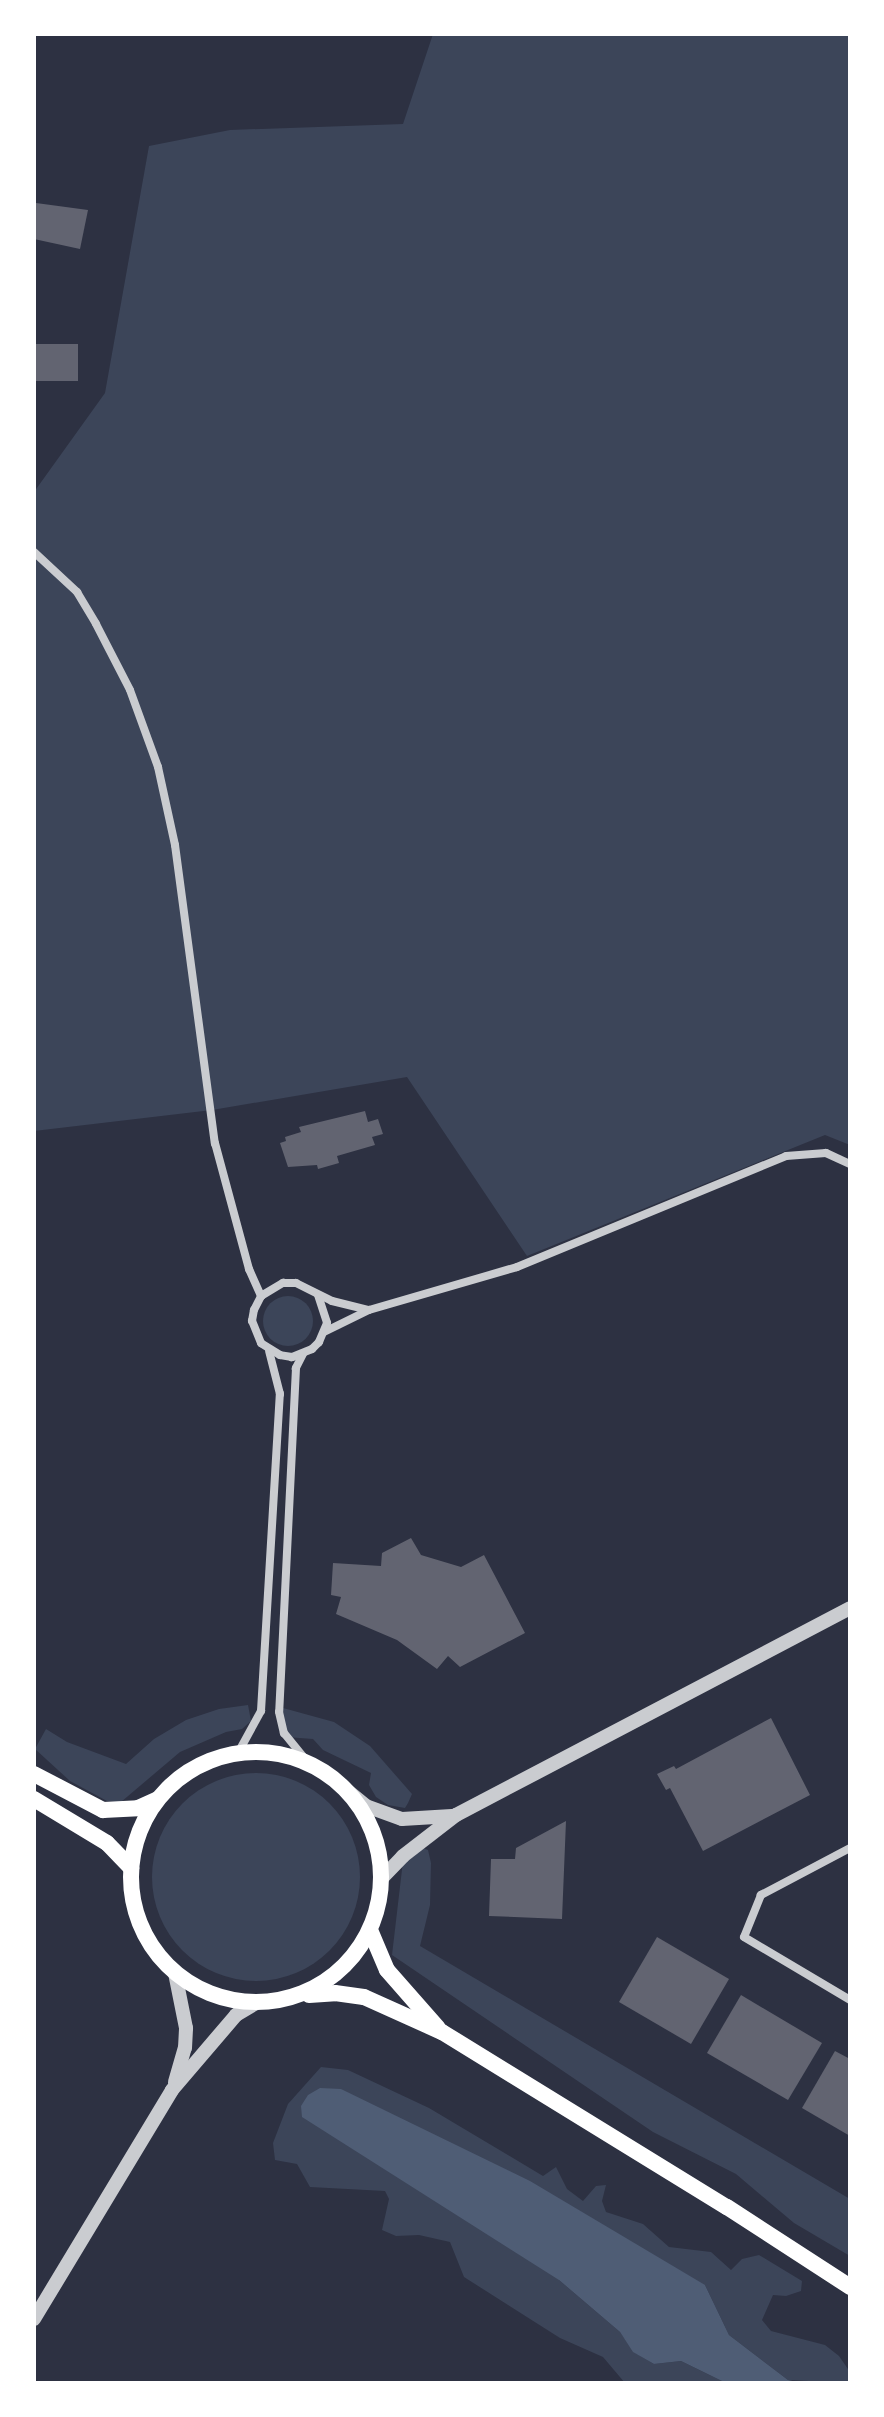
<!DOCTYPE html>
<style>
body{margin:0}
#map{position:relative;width:884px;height:2417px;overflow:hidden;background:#2d3142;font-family:"Nunito Sans",sans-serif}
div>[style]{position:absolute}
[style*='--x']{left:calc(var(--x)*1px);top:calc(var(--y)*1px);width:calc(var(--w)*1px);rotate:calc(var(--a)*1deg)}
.green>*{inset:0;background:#3c4559}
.round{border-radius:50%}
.water>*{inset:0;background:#4f5d75}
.building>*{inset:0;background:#626471}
.minor>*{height:8px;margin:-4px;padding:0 4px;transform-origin:4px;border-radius:4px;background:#caccd0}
.tertiary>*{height:14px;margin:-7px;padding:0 7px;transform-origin:7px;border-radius:7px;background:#caccd0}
.secondary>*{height:16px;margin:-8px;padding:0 8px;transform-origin:8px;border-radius:8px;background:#fff}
.secondary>.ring{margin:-8px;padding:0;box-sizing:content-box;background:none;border:16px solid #fff;border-radius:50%}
span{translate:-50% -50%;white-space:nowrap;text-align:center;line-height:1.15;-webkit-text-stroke:6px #fff;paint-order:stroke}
.frame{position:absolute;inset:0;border:36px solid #fff;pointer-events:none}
</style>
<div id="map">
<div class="green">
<i style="clip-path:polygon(433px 34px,850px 34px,850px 1145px,825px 1135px,527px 1256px,407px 1077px,212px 1110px,34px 1131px,34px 492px,105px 393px,149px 146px,230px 130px,403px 124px)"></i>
<i class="round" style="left:263px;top:1296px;width:50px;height:50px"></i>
<i style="clip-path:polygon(248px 1705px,251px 1721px,242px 1729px,226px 1732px,180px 1752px,121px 1802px,107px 1801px,70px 1781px,35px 1749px,46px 1729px,67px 1742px,126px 1764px,154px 1739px,186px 1720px,219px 1709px)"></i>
<i style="clip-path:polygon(283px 1708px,334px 1722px,370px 1746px,412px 1794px,408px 1803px,405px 1808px,388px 1805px,376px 1797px,369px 1785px,371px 1773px,323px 1750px,313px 1739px,286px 1737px,277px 1721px)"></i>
<i class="round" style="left:152px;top:1773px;width:208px;height:208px"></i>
<i style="clip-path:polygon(420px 1847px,428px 1850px,431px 1863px,430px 1905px,420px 1946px,850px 2199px,850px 2256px,794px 2223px,736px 2174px,653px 2132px,392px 1955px,403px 1861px)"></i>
<i style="clip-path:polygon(321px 2067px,348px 2070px,429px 2108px,543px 2176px,556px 2167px,567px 2189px,583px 2201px,596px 2186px,606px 2185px,602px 2201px,606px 2212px,643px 2224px,669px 2247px,711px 2252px,731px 2270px,742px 2259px,759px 2255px,802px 2281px,801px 2291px,786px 2296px,773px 2295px,762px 2320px,771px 2331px,825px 2345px,839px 2356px,850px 2372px,850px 2383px,788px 2380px,729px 2335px,705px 2285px,559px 2280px,620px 2332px,634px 2352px,654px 2364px,681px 2361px,726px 2383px,625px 2383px,603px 2357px,560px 2338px,464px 2277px,450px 2242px,419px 2235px,396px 2236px,382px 2230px,389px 2199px,385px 2191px,310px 2187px,297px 2164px,275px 2160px,273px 2143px,288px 2104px)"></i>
</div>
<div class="water">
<i style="clip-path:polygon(320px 2088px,341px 2089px,530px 2181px,705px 2285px,729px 2335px,788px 2380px,802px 2383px,726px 2383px,681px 2361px,654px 2364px,633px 2352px,620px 2332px,559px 2280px,302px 2117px,301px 2106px,308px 2095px)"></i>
</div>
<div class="building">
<i style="clip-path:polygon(36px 203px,88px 210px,80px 249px,34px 239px)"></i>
<i style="clip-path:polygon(34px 344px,78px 344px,78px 381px,34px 381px)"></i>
<i style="clip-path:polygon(365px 1111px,368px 1122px,378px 1119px,383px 1134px,372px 1137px,375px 1145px,337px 1156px,339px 1163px,318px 1169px,317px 1165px,288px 1167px,280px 1143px,286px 1141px,285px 1137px,301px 1132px,299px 1127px)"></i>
<i style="clip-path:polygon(411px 1538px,421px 1555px,461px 1567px,484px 1555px,525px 1633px,460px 1667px,448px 1656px,437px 1669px,397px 1640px,336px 1614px,341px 1597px,331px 1595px,333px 1563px,381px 1566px,382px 1553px)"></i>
<i style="clip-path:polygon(771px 1718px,810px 1795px,703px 1851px,670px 1788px,666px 1790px,657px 1774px,674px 1766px,676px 1769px)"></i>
<i style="clip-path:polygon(566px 1821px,562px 1919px,489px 1916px,491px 1859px,515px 1859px,516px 1848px)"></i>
<i style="clip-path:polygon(657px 1937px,729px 1979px,691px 2044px,619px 2002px)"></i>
<i style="clip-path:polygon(741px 1995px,822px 2043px,788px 2100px,707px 2053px)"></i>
<i style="clip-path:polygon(835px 2051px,850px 2059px,850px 2136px,802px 2108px)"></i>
</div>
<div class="minor">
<i style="--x:34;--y:552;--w:59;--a:42.9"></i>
<i style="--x:77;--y:592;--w:37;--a:59"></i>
<i style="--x:96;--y:624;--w:74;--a:62.7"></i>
<i style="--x:130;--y:690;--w:82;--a:70"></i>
<i style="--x:158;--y:767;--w:80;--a:77.7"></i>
<i style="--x:175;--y:845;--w:301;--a:82.4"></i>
<i style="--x:215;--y:1143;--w:131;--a:74.9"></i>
<i style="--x:249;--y:1269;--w:30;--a:66"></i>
<i style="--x:318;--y:1295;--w:29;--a:72"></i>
<i style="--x:327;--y:1323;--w:21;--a:113"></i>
<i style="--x:319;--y:1342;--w:10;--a:135"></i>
<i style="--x:312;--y:1349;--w:22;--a:158"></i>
<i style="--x:292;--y:1357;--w:12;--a:-171"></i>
<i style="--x:280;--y:1355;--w:22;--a:-148"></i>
<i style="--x:261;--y:1343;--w:24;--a:-112"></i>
<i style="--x:252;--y:1321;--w:11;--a:-80"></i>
<i style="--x:254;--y:1310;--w:16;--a:-63"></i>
<i style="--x:261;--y:1296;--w:26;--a:-31"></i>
<i style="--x:283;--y:1283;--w:13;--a:0"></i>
<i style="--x:296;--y:1283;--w:40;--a:26.6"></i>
<i style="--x:332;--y:1301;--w:37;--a:14"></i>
<i style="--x:324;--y:1332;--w:50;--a:-26.1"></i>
<i style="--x:369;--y:1310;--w:154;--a:-16.2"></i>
<i style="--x:517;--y:1267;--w:291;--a:-22.4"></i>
<i style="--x:786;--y:1156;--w:40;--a:-4.3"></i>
<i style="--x:826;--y:1153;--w:26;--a:25"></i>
<i style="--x:303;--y:1354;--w:16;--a:117"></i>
<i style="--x:296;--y:1368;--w:344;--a:92.8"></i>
<i style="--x:279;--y:1712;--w:22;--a:77"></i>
<i style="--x:284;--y:1733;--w:40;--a:51"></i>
<i style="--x:238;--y:1753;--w:48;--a:-61.3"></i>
<i style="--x:261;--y:1711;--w:318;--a:-86.6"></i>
<i style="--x:280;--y:1394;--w:44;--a:-104.3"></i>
<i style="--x:850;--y:1848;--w:101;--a:152.2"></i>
<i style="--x:761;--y:1895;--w:45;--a:112"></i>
<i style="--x:744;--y:1937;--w:123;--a:30.7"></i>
</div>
<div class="tertiary">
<i style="--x:344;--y:1788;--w:28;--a:39"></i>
<i style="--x:366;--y:1806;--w:38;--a:20"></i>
<i style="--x:402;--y:1819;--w:50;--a:-3.4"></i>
<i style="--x:382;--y:1878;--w:30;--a:-46"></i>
<i style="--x:403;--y:1856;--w:67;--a:-37.7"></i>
<i style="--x:456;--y:1815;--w:445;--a:-27.7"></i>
<i style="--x:175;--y:2082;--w:35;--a:-74"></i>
<i style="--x:185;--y:2048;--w:20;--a:-87"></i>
<i style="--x:186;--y:2028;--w:56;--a:-101.3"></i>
<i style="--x:34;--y:2319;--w:267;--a:-58.9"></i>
<i style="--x:172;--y:2090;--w:99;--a:-49.5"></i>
<i style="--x:236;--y:2015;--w:23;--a:-31"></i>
</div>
<div class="secondary">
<i class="ring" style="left:131px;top:1752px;width:234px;height:234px"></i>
<i style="--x:34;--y:1774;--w:78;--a:27.6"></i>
<i style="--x:103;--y:1810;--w:35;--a:-3"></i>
<i style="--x:138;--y:1808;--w:20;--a:-24"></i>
<i style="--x:34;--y:1799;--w:85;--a:31.1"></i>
<i style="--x:107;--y:1843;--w:35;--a:46"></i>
<i style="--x:370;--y:1930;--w:43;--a:67"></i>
<i style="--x:387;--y:1970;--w:77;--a:48.7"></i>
<i style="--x:309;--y:1995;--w:26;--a:-4"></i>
<i style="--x:335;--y:1993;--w:29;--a:8"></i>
<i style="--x:364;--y:1997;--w:85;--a:24.2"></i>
<i style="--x:442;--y:2032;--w:334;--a:31.6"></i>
<i style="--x:727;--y:2207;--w:147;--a:33"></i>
</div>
<div class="frame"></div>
</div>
